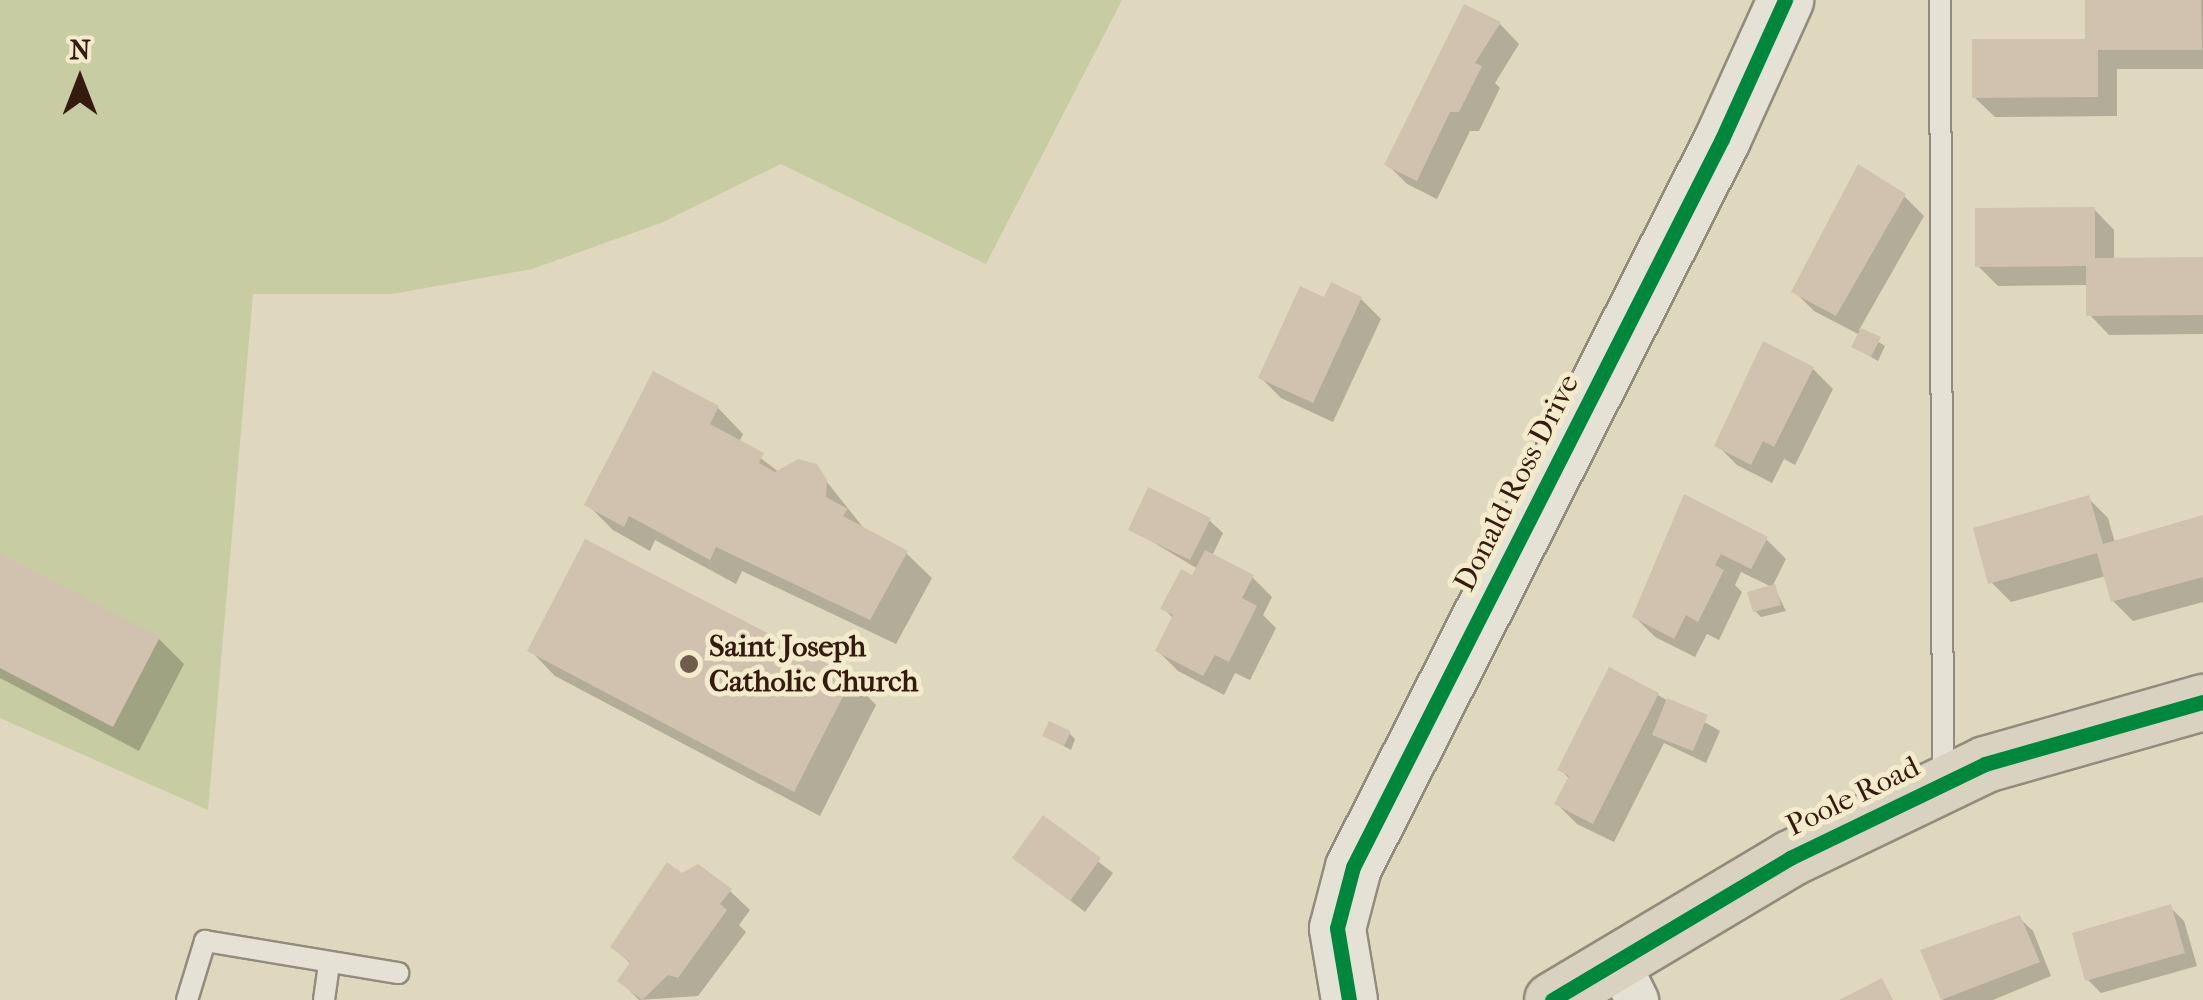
<!DOCTYPE html>
<style>
body{margin:0}
#map{position:relative;width:2203px;height:1000px;overflow:hidden;background:#dfd8be;font-family:"IM FELL French Canon",serif}
div>[style]{position:absolute}
[style*='--x']{left:calc(var(--x)*1px);top:calc(var(--y)*1px);width:calc(var(--w)*1px);rotate:calc(var(--a)*1deg)}
.green>*{inset:0;background:#c8cca3}
.shadow>*{inset:0;background:#0003}
.building>*{inset:0;background:#d1c2b0}
.roads{filter:drop-shadow(2px 0 #938b7b) drop-shadow(-2px 0 #938b7b) drop-shadow(0 2px #938b7b) drop-shadow(0 -2px #938b7b)}
.lane>*{height:20px;margin:-10px;padding:0 10px;transform-origin:10px;border-radius:10px;background:#e5e2d5}
.street>*{height:42px;margin:-21px;padding:0 21px;transform-origin:21px;border-radius:21px;background:#e5e2d5}
.secondary>*{height:55px;margin:-27.5px;padding:0 27.5px;transform-origin:27.5px;border-radius:27.5px;background:#e5e2d5}
.primary>*{height:55px;margin:-27.5px;padding:0 27.5px;transform-origin:27.5px;border-radius:27.5px;background:#d9d2c0}
.cycleway>*{height:15px;margin:-7.5px;padding:0 7.5px;transform-origin:7.5px;border-radius:7.5px;background:#00873e}
.dots>*{width:28px;height:28px;translate:-50% -50%;box-sizing:border-box;border:5px solid #f3ebcc;border-radius:50%}
span{translate:-50% -50%;white-space:nowrap;text-align:center;line-height:1.15;-webkit-text-stroke:10px #f3ebcc;paint-order:stroke}
.street-label{font-size:30px;color:#341a0f}
.poi-label{font-size:30px;color:#341a0f;font-weight:700}
.left{translate:0 -50%;text-align:left}
.north{position:absolute;left:30px;top:30px;width:100px;height:100px;-webkit-text-stroke:8px #f3ebcc;paint-order:stroke;rotate:0deg;font-size:28px;font-weight:700;line-height:40px;text-align:center;color:#341a0f}
.north::after{content:'';display:block;margin:auto;width:35px;height:45px;background:#341a0f;clip-path:polygon(50% 0,100% 100%,50% 72%,0 100%)}
</style>
<div id="map">
<div class="green">
<i style="clip-path:polygon(0 0,1122px 0,986px 264px,781px 164px,661px 223px,532px 269px,392px 294px,253px 294px,208px 810px,0 718px)"></i>
</div>
<div class="shadow">
<i style="clip-path:polygon(2088px 0,2203px 0,2203px 69px,2117px 69px,2117px 116px,1995px 117px,1974px 97px,2088px 41px)"></i>
<i style="clip-path:polygon(1500px 24px,1519px 44px,1495px 83px,1500px 88px,1479px 131px,1470px 131px,1437px 199px,1407px 184px,1387px 164px)"></i>
<i style="clip-path:polygon(1904px 196px,1924px 216px,1859px 330px,1885px 346px,1878px 361px,1854px 347px,1860px 335px,1814px 311px,1794px 291px)"></i>
<i style="clip-path:polygon(2094px 209px,2114px 230px,2114px 260px,2203px 259px,2203px 334px,2109px 335px,2089px 314px,2088px 285px,1998px 286px,1978px 266px)"></i>
<i style="clip-path:polygon(1361px 299px,1381px 319px,1333px 422px,1281px 398px,1261px 378px,1325px 301px)"></i>
<i style="clip-path:polygon(1813px 369px,1833px 389px,1795px 465px,1784px 459px,1772px 483px,1737px 465px,1717px 445px)"></i>
<i style="clip-path:polygon(654px 374px,718px 408px,743px 434px,739px 442px,779px 472px,815px 467px,866px 531px,906px 553px,932px 578px,896px 644px,742px 571px,736px 584px,655px 540px,650px 551px,613px 530px,587px 504px)"></i>
<i style="clip-path:polygon(1686px 498px,1766px 539px,1786px 559px,1773px 585px,1786px 611px,1761px 617px,1755px 611px,1772px 587px,1741px 572px,1735px 585px,1742px 592px,1719px 640px,1707px 634px,1695px 657px,1655px 637px,1635px 617px)"></i>
<i style="clip-path:polygon(2088px 498px,2108px 518px,2115px 543px,2203px 518px,2203px 602px,2133px 621px,2113px 601px,2106px 576px,2011px 602px,1991px 582px)"></i>
<i style="clip-path:polygon(1209px 520px,1223px 533px,1212px 556px,1252px 577px,1272px 597px,1263px 615px,1276px 628px,1250px 680px,1235px 673px,1224px 695px,1178px 671px,1158px 651px,1174px 619px,1163px 608px,1198px 569px,1131px 529px)"></i>
<i style="clip-path:polygon(0 555px,159px 639px,184px 664px,139px 751px,0 678px)"></i>
<i style="clip-path:polygon(530px 650px,851px 679px,876px 705px,820px 816px,555px 676px)"></i>
<i style="clip-path:polygon(1658px 695px,1720px 731px,1706px 763px,1664px 743px,1614px 842px,1577px 824px,1557px 804px,1570px 779px,1560px 770px)"></i>
<i style="clip-path:polygon(1069px 733px,1075px 739px,1071px 750px,1045px 736px)"></i>
<i style="clip-path:polygon(1044px 819px,1113px 873px,1085px 912px,1015px 858px)"></i>
<i style="clip-path:polygon(682px 876px,730px 891px,750px 910px,739px 925px,746px 932px,698px 996px,639px 1000px,620px 981px,632px 965px,613px 947px)"></i>
<i style="clip-path:polygon(2170px 907px,2184px 921px,2197px 966px,2101px 993px,2087px 979px)"></i>
<i style="clip-path:polygon(2019px 918px,2033px 931px,2051px 976px,1993px 1000px,1943px 1000px,1924px 952px)"></i>
</div>
<div class="building">
<i style="clip-path:polygon(2085px 0,2201px 0,2202px 50px,2098px 50px,2098px 97px,1972px 98px,1972px 39px,2085px 39px)"></i>
<i style="clip-path:polygon(1464px 4px,1501px 22px,1475px 63px,1482px 66px,1459px 112px,1450px 112px,1417px 181px,1384px 165px)"></i>
<i style="clip-path:polygon(1858px 164px,1906px 194px,1836px 316px,1791px 292px)"></i>
<i style="clip-path:polygon(2095px 207px,2095px 258px,2203px 257px,2203px 315px,2086px 316px,2086px 266px,1975px 267px,1975px 208px)"></i>
<i style="clip-path:polygon(1331px 282px,1362px 297px,1313px 403px,1258px 378px,1300px 286px,1324px 297px)"></i>
<i style="clip-path:polygon(1861px 328px,1881px 337px,1871px 357px,1851px 347px)"></i>
<i style="clip-path:polygon(1763px 341px,1814px 367px,1774px 447px,1763px 441px,1751px 465px,1714px 446px)"></i>
<i style="clip-path:polygon(653px 371px,719px 406px,710px 424px,764px 453px,759px 463px,775px 472px,798px 459px,817px 464px,827px 480px,826px 497px,848px 509px,843px 516px,908px 551px,870px 620px,716px 547px,710px 560px,629px 516px,624px 527px,584px 505px)"></i>
<i style="clip-path:polygon(1148px 487px,1211px 518px,1190px 560px,1128px 530px)"></i>
<i style="clip-path:polygon(1684px 494px,1768px 537px,1751px 569px,1721px 554px,1715px 565px,1724px 570px,1698px 622px,1686px 615px,1674px 639px,1632px 617px)"></i>
<i style="clip-path:polygon(2089px 495px,2103px 544px,2203px 515px,2203px 577px,2111px 602px,2097px 553px,1988px 584px,1973px 528px)"></i>
<i style="clip-path:polygon(585px 539px,853px 677px,794px 792px,527px 651px)"></i>
<i style="clip-path:polygon(1205px 550px,1254px 575px,1242px 598px,1257px 606px,1229px 662px,1215px 655px,1203px 676px,1155px 651px,1173px 615px,1160px 609px,1181px 569px,1192px 575px)"></i>
<i style="clip-path:polygon(0 553px,160px 637px,113px 727px,0 668px)"></i>
<i style="clip-path:polygon(1775px 584px,1781px 605px,1753px 612px,1747px 592px)"></i>
<i style="clip-path:polygon(1609px 667px,1659px 693px,1593px 824px,1554px 804px,1569px 776px,1557px 770px)"></i>
<i style="clip-path:polygon(1667px 698px,1708px 715px,1693px 751px,1652px 735px)"></i>
<i style="clip-path:polygon(1049px 721px,1071px 731px,1064px 746px,1042px 736px)"></i>
<i style="clip-path:polygon(1043px 815px,1101px 858px,1070px 901px,1012px 858px)"></i>
<i style="clip-path:polygon(667px 862px,682px 873px,698px 864px,732px 889px,720px 904px,727px 910px,678px 978px,668px 975px,642px 1000px,617px 981px,630px 962px,610px 947px)"></i>
<i style="clip-path:polygon(2171px 904px,2185px 953px,2085px 981px,2072px 933px)"></i>
<i style="clip-path:polygon(2020px 915px,2040px 962px,1941px 1000px,1920px 950px)"></i>
<i style="clip-path:polygon(1882px 978px,1893px 1000px,1839px 1000px)"></i>
</div>
<div class="roads">
<div class="lane">
<i style="--x:1940;--y:0;--w:777;--a:89.78"></i>
<i style="--x:187;--y:1000;--w:62;--a:-73"></i>
<i style="--x:205;--y:941;--w:196;--a:9.4"></i>
<i style="--x:324;--y:1000;--w:37;--a:-82"></i>
</div>
<div class="street">
<i style="--x:1617;--y:960;--w:45;--a:63.4"></i>
</div>
<div class="secondary">
<i style="--x:1349;--y:1000;--w:73;--a:-99.5"></i>
<i style="--x:1337;--y:928;--w:63;--a:-75.3"></i>
<i style="--x:1353;--y:867;--w:816;--a:-63.12"></i>
<i style="--x:1722;--y:139;--w:153;--a:-65.6"></i>
</div>
<div class="primary">
<i style="--x:1552;--y:1000;--w:277;--a:-30.8"></i>
<i style="--x:1790;--y:858;--w:216;--a:-25.7"></i>
<i style="--x:1985;--y:764;--w:227;--a:-15.9"></i>
</div>
</div>
<div class="cycleway">
<i style="--x:1349;--y:1000;--w:73;--a:-99.5"></i>
<i style="--x:1337;--y:928;--w:63;--a:-75.3"></i>
<i style="--x:1353;--y:867;--w:816;--a:-63.12"></i>
<i style="--x:1722;--y:139;--w:153;--a:-65.6"></i>
<i style="--x:1552;--y:1000;--w:277;--a:-30.8"></i>
<i style="--x:1790;--y:858;--w:216;--a:-25.7"></i>
<i style="--x:1985;--y:764;--w:227;--a:-15.9"></i>
</div>
<div class="dots">
<i style="left:689px;top:664px;background:#705c4c"></i>
</div>
<div class="street-label">
<span style="left:1517px;top:483px;rotate:-63deg">Donald Ross Drive</span>
<span style="left:1853px;top:797px;rotate:-26deg">Poole Road</span>
</div>
<div class="poi-label">
<span class="left" style="left:709px;top:664px">Saint Joseph<br>Catholic Church</span>
</div>
<div class="north">N</div>
</div>
